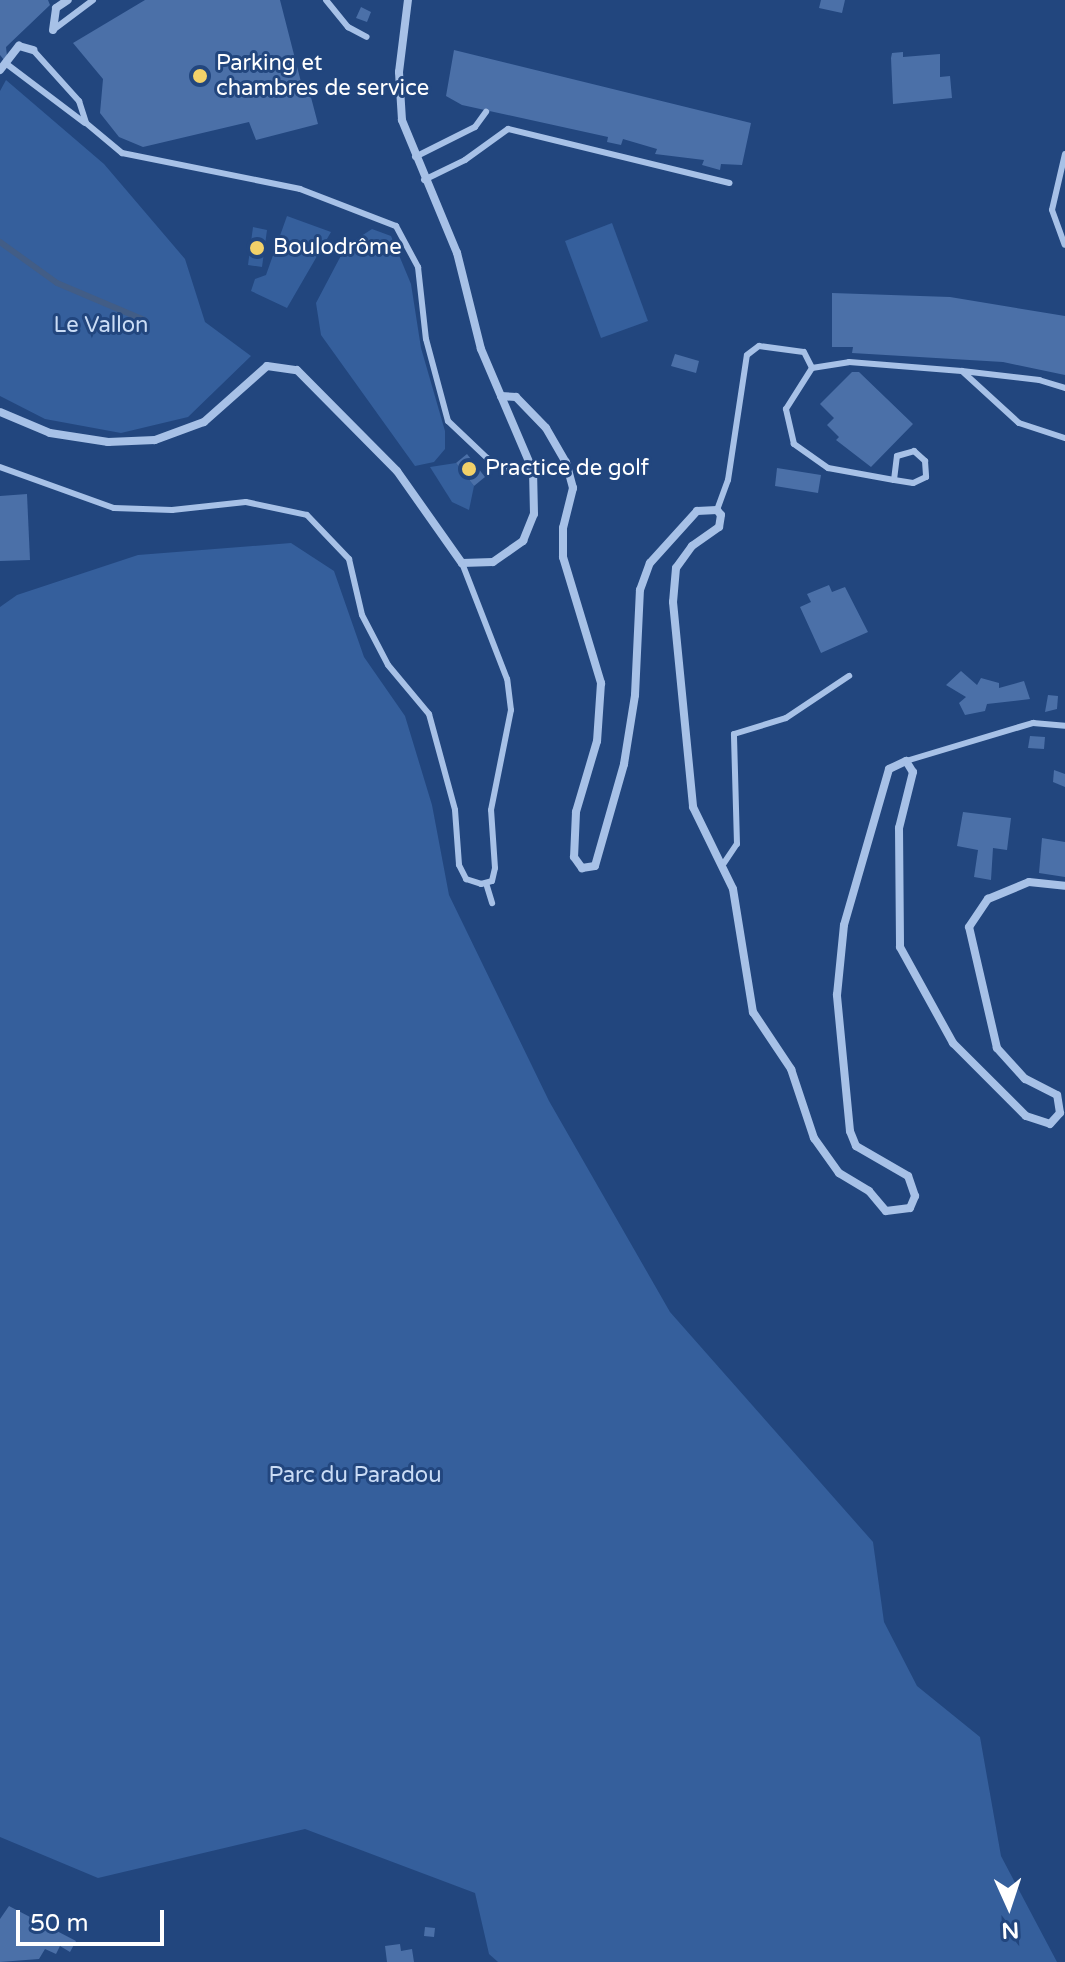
<!DOCTYPE html>
<meta charset="utf-8">
<style>
body{margin:0}
#map{position:relative;width:1065px;height:1962px;overflow:hidden;background:#22467e;font-family:"Varela Round",sans-serif}
div>[style]{position:absolute}
[style*='--x']{left:calc(var(--x)*1px);top:calc(var(--y)*1px);width:calc(var(--w)*1px);rotate:calc(var(--a)*1deg)}
.green>*{inset:0;background:#355f9c}
.stream>*{height:6px;margin:-3px;padding:0 3px;transform-origin:3px;border-radius:3px;background:#425d86}
.building>*{inset:0;background:#4b70a8}
.lane>*{height:6px;margin:-3px;padding:0 3px;transform-origin:3px;border-radius:3px;background:#a7c1e7}
.street>*{height:8px;margin:-4px;padding:0 4px;transform-origin:4px;border-radius:4px;background:#a7c1e7}
.dots>*{width:22px;height:22px;translate:-50% -50%;box-sizing:border-box;border:4px solid #22467e;border-radius:50%}
span{translate:-50% -50%;white-space:nowrap;text-align:center;line-height:1.15;-webkit-text-stroke:6px #22467e;paint-order:stroke}
.poi-label{font-size:22px;color:#fff}
.left{translate:0 -50%;text-align:left}
.park-label{font-size:22px;color:#cadcf5}
.north{position:absolute;left:969px;top:1866px;width:80px;height:80px;-webkit-text-stroke:6px #22467e;paint-order:stroke;rotate:177deg;font-size:22px;font-weight:700;line-height:32px;text-align:center;color:#fff}
.north::after{content:'';display:block;margin:auto;width:28px;height:36px;background:#fff;clip-path:polygon(50% 0,100% 100%,50% 72%,0 100%)}
.scale{position:absolute;left:16px;top:1910px;width:148px;height:36px;box-sizing:border-box;border:4px solid #fff;border-top:0;padding-left:10px;font-size:24px;line-height:28px;white-space:nowrap;color:#fff;-webkit-text-stroke:6px #22467e;paint-order:stroke}
</style>
<div id="map">
<div class="green">
<i style="clip-path:polygon(6px 80px,104px 164px,185px 259px,205px 322px,251px 356px,188px 417px,121px 433px,45px 419px,0 396px,0 91px)"></i>
<i style="clip-path:polygon(287px 216px,331px 232px,287px 308px,251px 291px,255px 279px,266px 275px)"></i>
<i style="clip-path:polygon(612px 223px,648px 321px,601px 338px,565px 241px)"></i>
<i style="clip-path:polygon(253px 227px,267px 230px,262px 267px,248px 265px)"></i>
<i style="clip-path:polygon(372px 229px,391px 236px,411px 284px,421px 348px,445px 431px,445px 449px,434px 462px,415px 466px,321px 335px,316px 303px,346px 246px)"></i>
<i style="clip-path:polygon(456px 463px,474px 486px,469px 510px,452px 502px,430px 467px)"></i>
<i style="clip-path:polygon(291px 543px,334px 571px,364px 657px,405px 716px,432px 805px,449px 895px,549px 1101px,670px 1312px,873px 1542px,884px 1622px,917px 1686px,980px 1737px,1001px 1856px,1057px 1962px,498px 1962px,489px 1954px,475px 1893px,305px 1829px,98px 1878px,0 1837px,0 607px,17px 595px,138px 555px)"></i>
</div>
<div class="stream">
<i style="--x:0;--y:242;--w:70;--a:35.7"></i>
<i style="--x:57;--y:283;--w:95;--a:23"></i>
</div>
<div class="building">
<i style="clip-path:polygon(0 0,48px 0,50px 5px,6px 47px,8px 65px,0 55px)"></i>
<i style="clip-path:polygon(145px 0,280px 0,301px 82px,307px 82px,318px 124px,256px 140px,249px 122px,143px 147px,119px 137px,100px 113px,103px 79px,73px 43px)"></i>
<i style="clip-path:polygon(821px 0,845px 0,842px 13px,819px 8px)"></i>
<i style="clip-path:polygon(361px 7px,371px 12px,367px 22px,356px 18px)"></i>
<i style="clip-path:polygon(454px 50px,751px 123px,742px 165px,721px 164px,720px 170px,702px 165px,704px 160px,655px 154px,657px 149px,623px 139px,621px 145px,607px 142px,608px 137px,462px 105px,446px 96px)"></i>
<i style="clip-path:polygon(903px 52px,903px 57px,940px 54px,940px 77px,950px 76px,952px 98px,893px 104px,891px 58px,892px 53px)"></i>
<i style="clip-path:polygon(832px 293px,950px 297px,1065px 316px,1065px 375px,1003px 362px,852px 353px,853px 347px,832px 347px)"></i>
<i style="clip-path:polygon(675px 354px,699px 361px,696px 373px,671px 366px)"></i>
<i style="clip-path:polygon(852px 372px,859px 372px,913px 424px,871px 467px,836px 440px,839px 437px,827px 425px,834px 418px,820px 404px)"></i>
<i style="clip-path:polygon(467px 454px,485px 477px,474px 486px,456px 463px)"></i>
<i style="clip-path:polygon(777px 468px,821px 475px,818px 493px,775px 486px)"></i>
<i style="clip-path:polygon(27px 494px,30px 560px,0 561px,0 496px)"></i>
<i style="clip-path:polygon(829px 585px,832px 592px,845px 587px,868px 632px,821px 653px,800px 607px,811px 602px,807px 594px)"></i>
<i style="clip-path:polygon(961px 671px,977px 685px,981px 678px,999px 683px,999px 688px,1024px 681px,1030px 699px,987px 704px,985px 711px,965px 715px,959px 703px,966px 697px,946px 685px)"></i>
<i style="clip-path:polygon(1048px 695px,1058px 696px,1057px 709px,1045px 712px)"></i>
<i style="clip-path:polygon(1030px 736px,1045px 737px,1044px 749px,1028px 748px)"></i>
<i style="clip-path:polygon(1054px 770px,1065px 774px,1065px 787px,1053px 782px)"></i>
<i style="clip-path:polygon(963px 812px,1011px 818px,1007px 850px,993px 848px,991px 880px,974px 877px,978px 850px,957px 846px)"></i>
<i style="clip-path:polygon(1042px 838px,1065px 842px,1065px 877px,1039px 873px)"></i>
<i style="clip-path:polygon(9px 1906px,76px 1941px,70px 1952px,60px 1946px,56px 1954px,45px 1949px,39px 1959px,0 1962px,0 1919px)"></i>
<i style="clip-path:polygon(425px 1927px,435px 1928px,434px 1937px,424px 1936px)"></i>
<i style="clip-path:polygon(400px 1944px,401px 1951px,412px 1949px,414px 1962px,387px 1962px,385px 1946px)"></i>
</div>
<div class="lane">
<i style="--x:326;--y:0;--w:35;--a:51"></i>
<i style="--x:348;--y:27;--w:21;--a:28"></i>
<i style="--x:53;--y:30;--w:50;--a:-36.9"></i>
<i style="--x:33;--y:50;--w:69;--a:48"></i>
<i style="--x:79;--y:101;--w:23;--a:72"></i>
<i style="--x:86;--y:123;--w:47;--a:39.8"></i>
<i style="--x:122;--y:153;--w:182;--a:11.4"></i>
<i style="--x:300;--y:189;--w:103;--a:21.1"></i>
<i style="--x:396;--y:226;--w:47;--a:61.8"></i>
<i style="--x:418;--y:267;--w:72;--a:83.7"></i>
<i style="--x:426;--y:339;--w:85;--a:75"></i>
<i style="--x:448;--y:421;--w:54;--a:43.5"></i>
<i style="--x:487;--y:458;--w:21;--a:28"></i>
<i style="--x:506;--y:468;--w:27;--a:6"></i>
<i style="--x:8;--y:65;--w:96;--a:37"></i>
<i style="--x:1065;--y:154;--w:57;--a:103.1"></i>
<i style="--x:1052;--y:210;--w:37;--a:70"></i>
<i style="--x:415;--y:157;--w:67;--a:-26.6"></i>
<i style="--x:475;--y:127;--w:19;--a:-54"></i>
<i style="--x:424;--y:180;--w:46;--a:-26"></i>
<i style="--x:465;--y:160;--w:53;--a:-35.8"></i>
<i style="--x:508;--y:129;--w:228;--a:13.7"></i>
<i style="--x:962;--y:371;--w:78;--a:6.7"></i>
<i style="--x:1039;--y:380;--w:27;--a:17"></i>
<i style="--x:0;--y:467;--w:121;--a:19.8"></i>
<i style="--x:114;--y:508;--w:58;--a:2"></i>
<i style="--x:172;--y:510;--w:74;--a:-6.2"></i>
<i style="--x:246;--y:502;--w:62;--a:12"></i>
<i style="--x:307;--y:515;--w:61;--a:46.3"></i>
<i style="--x:349;--y:559;--w:57;--a:76.9"></i>
<i style="--x:362;--y:615;--w:56;--a:62.5"></i>
<i style="--x:388;--y:665;--w:64;--a:50.1"></i>
<i style="--x:429;--y:714;--w:99;--a:74.8"></i>
<i style="--x:455;--y:810;--w:55;--a:85.8"></i>
<i style="--x:459;--y:865;--w:16;--a:63"></i>
<i style="--x:466;--y:879;--w:16;--a:18"></i>
<i style="--x:481;--y:884;--w:11;--a:-15"></i>
<i style="--x:492;--y:881;--w:13;--a:-77"></i>
<i style="--x:495;--y:868;--w:58;--a:-93.9"></i>
<i style="--x:491;--y:810;--w:102;--a:-78.7"></i>
<i style="--x:511;--y:710;--w:31;--a:-97"></i>
<i style="--x:507;--y:679;--w:124;--a:-111.2"></i>
<i style="--x:894;--y:480;--w:24;--a:-83"></i>
<i style="--x:897;--y:456;--w:18;--a:-16"></i>
<i style="--x:914;--y:451;--w:15;--a:42"></i>
<i style="--x:925;--y:461;--w:16;--a:86"></i>
<i style="--x:926;--y:477;--w:14;--a:155"></i>
<i style="--x:913;--y:483;--w:19;--a:-171"></i>
<i style="--x:894;--y:480;--w:67;--a:-169.7"></i>
<i style="--x:828;--y:468;--w:42;--a:-144.8"></i>
<i style="--x:794;--y:444;--w:36;--a:-103"></i>
<i style="--x:786;--y:409;--w:49;--a:-57.6"></i>
<i style="--x:812;--y:368;--w:37;--a:-9"></i>
<i style="--x:849;--y:362;--w:113;--a:4.6"></i>
<i style="--x:962;--y:371;--w:77;--a:42.4"></i>
<i style="--x:1019;--y:423;--w:48;--a:18.1"></i>
<i style="--x:717;--y:510;--w:32;--a:-70"></i>
<i style="--x:728;--y:480;--w:126;--a:-81.4"></i>
<i style="--x:747;--y:355;--w:15;--a:-37"></i>
<i style="--x:759;--y:346;--w:45;--a:7.6"></i>
<i style="--x:804;--y:352;--w:18;--a:63"></i>
<i style="--x:906;--y:761;--w:133;--a:-16.7"></i>
<i style="--x:1033;--y:723;--w:32;--a:5"></i>
<i style="--x:724;--y:863;--w:23;--a:-56"></i>
<i style="--x:737;--y:844;--w:110;--a:-91.6"></i>
<i style="--x:734;--y:734;--w:54;--a:-17.1"></i>
<i style="--x:786;--y:718;--w:76;--a:-33.7"></i>
<i style="--x:486;--y:883;--w:21;--a:73"></i>
</div>
<div class="street">
<i style="--x:53;--y:30;--w:22;--a:-82"></i>
<i style="--x:56;--y:8;--w:14;--a:-34"></i>
<i style="--x:0;--y:70;--w:31;--a:-52"></i>
<i style="--x:19;--y:46;--w:15;--a:16"></i>
<i style="--x:501;--y:396;--w:15;--a:4"></i>
<i style="--x:516;--y:397;--w:43;--a:45.9"></i>
<i style="--x:546;--y:428;--w:39;--a:60"></i>
<i style="--x:566;--y:462;--w:27;--a:75"></i>
<i style="--x:573;--y:488;--w:41;--a:104"></i>
<i style="--x:563;--y:528;--w:29;--a:90"></i>
<i style="--x:563;--y:557;--w:132;--a:73.2"></i>
<i style="--x:601;--y:683;--w:58;--a:93.9"></i>
<i style="--x:597;--y:741;--w:74;--a:106.5"></i>
<i style="--x:576;--y:812;--w:45;--a:92.5"></i>
<i style="--x:574;--y:857;--w:14;--a:54"></i>
<i style="--x:582;--y:868;--w:13;--a:-9"></i>
<i style="--x:595;--y:866;--w:106;--a:-74.1"></i>
<i style="--x:624;--y:764;--w:70;--a:-80.9"></i>
<i style="--x:635;--y:695;--w:105;--a:-87.3"></i>
<i style="--x:640;--y:590;--w:29;--a:-70"></i>
<i style="--x:650;--y:563;--w:70;--a:-47.9"></i>
<i style="--x:697;--y:511;--w:20;--a:-3"></i>
<i style="--x:717;--y:510;--w:6;--a:51"></i>
<i style="--x:721;--y:515;--w:12;--a:99"></i>
<i style="--x:719;--y:527;--w:33;--a:145"></i>
<i style="--x:692;--y:546;--w:27;--a:126"></i>
<i style="--x:676;--y:568;--w:34;--a:95"></i>
<i style="--x:673;--y:602;--w:206;--a:84.4"></i>
<i style="--x:693;--y:807;--w:91;--a:64"></i>
<i style="--x:733;--y:889;--w:125;--a:80.8"></i>
<i style="--x:753;--y:1012;--w:69;--a:56.3"></i>
<i style="--x:791;--y:1069;--w:73;--a:71.6"></i>
<i style="--x:814;--y:1138;--w:43;--a:54.5"></i>
<i style="--x:839;--y:1173;--w:35;--a:31"></i>
<i style="--x:869;--y:1191;--w:26;--a:50"></i>
<i style="--x:886;--y:1211;--w:24;--a:-7"></i>
<i style="--x:910;--y:1208;--w:13;--a:-67"></i>
<i style="--x:915;--y:1196;--w:21;--a:-109"></i>
<i style="--x:908;--y:1176;--w:60;--a:-150"></i>
<i style="--x:856;--y:1146;--w:16;--a:-112"></i>
<i style="--x:850;--y:1131;--w:137;--a:-95.5"></i>
<i style="--x:837;--y:995;--w:70;--a:-84.3"></i>
<i style="--x:844;--y:925;--w:162;--a:-73.9"></i>
<i style="--x:889;--y:769;--w:19;--a:-25"></i>
<i style="--x:906;--y:761;--w:13;--a:58"></i>
<i style="--x:913;--y:772;--w:58;--a:104"></i>
<i style="--x:899;--y:828;--w:119;--a:89.5"></i>
<i style="--x:900;--y:947;--w:110;--a:61.1"></i>
<i style="--x:953;--y:1043;--w:103;--a:45"></i>
<i style="--x:1026;--y:1116;--w:25;--a:18"></i>
<i style="--x:1050;--y:1124;--w:15;--a:-48"></i>
<i style="--x:1060;--y:1113;--w:18;--a:-99"></i>
<i style="--x:1057;--y:1095;--w:36;--a:-153"></i>
<i style="--x:1025;--y:1079;--w:42;--a:-132.1"></i>
<i style="--x:997;--y:1048;--w:124;--a:-103"></i>
<i style="--x:969;--y:927;--w:34;--a:-56"></i>
<i style="--x:988;--y:899;--w:44;--a:-22.5"></i>
<i style="--x:1029;--y:882;--w:36;--a:6"></i>
<i style="--x:0;--y:412;--w:54;--a:22.8"></i>
<i style="--x:50;--y:433;--w:59;--a:8.8"></i>
<i style="--x:108;--y:442;--w:47;--a:-2.4"></i>
<i style="--x:155;--y:440;--w:52;--a:-20.2"></i>
<i style="--x:204;--y:422;--w:84;--a:-41.6"></i>
<i style="--x:267;--y:366;--w:30;--a:8"></i>
<i style="--x:297;--y:370;--w:142;--a:45.3"></i>
<i style="--x:397;--y:471;--w:113;--a:54.8"></i>
<i style="--x:462;--y:563;--w:31;--a:-2"></i>
<i style="--x:493;--y:562;--w:37;--a:-35"></i>
<i style="--x:523;--y:541;--w:29;--a:-68"></i>
<i style="--x:534;--y:514;--w:43;--a:-91.3"></i>
<i style="--x:533;--y:471;--w:133;--a:-113.1"></i>
<i style="--x:481;--y:349;--w:99;--a:-104"></i>
<i style="--x:457;--y:253;--w:144;--a:-112.5"></i>
<i style="--x:402;--y:120;--w:48;--a:-93.6"></i>
<i style="--x:399;--y:72;--w:73;--a:-82.9"></i>
</div>
<div class="dots">
<i style="left:200px;top:76px;background:#f2d169"></i>
<i style="left:257px;top:248px;background:#f2d169"></i>
<i style="left:469px;top:469px;background:#f2d169"></i>
</div>
<div class="poi-label">
<span class="left" style="left:216px;top:76px">Parking et<br>chambres de service</span>
<span class="left" style="left:273px;top:248px">Boulodrôme</span>
<span class="left" style="left:485px;top:469px">Practice de golf</span>
</div>
<div class="park-label">
<span style="left:101px;top:326px">Le Vallon</span>
<span style="left:355px;top:1476px">Parc du Paradou</span>
</div>
<div class="north">N</div>
<div class="scale">50 m</div>
</div>
